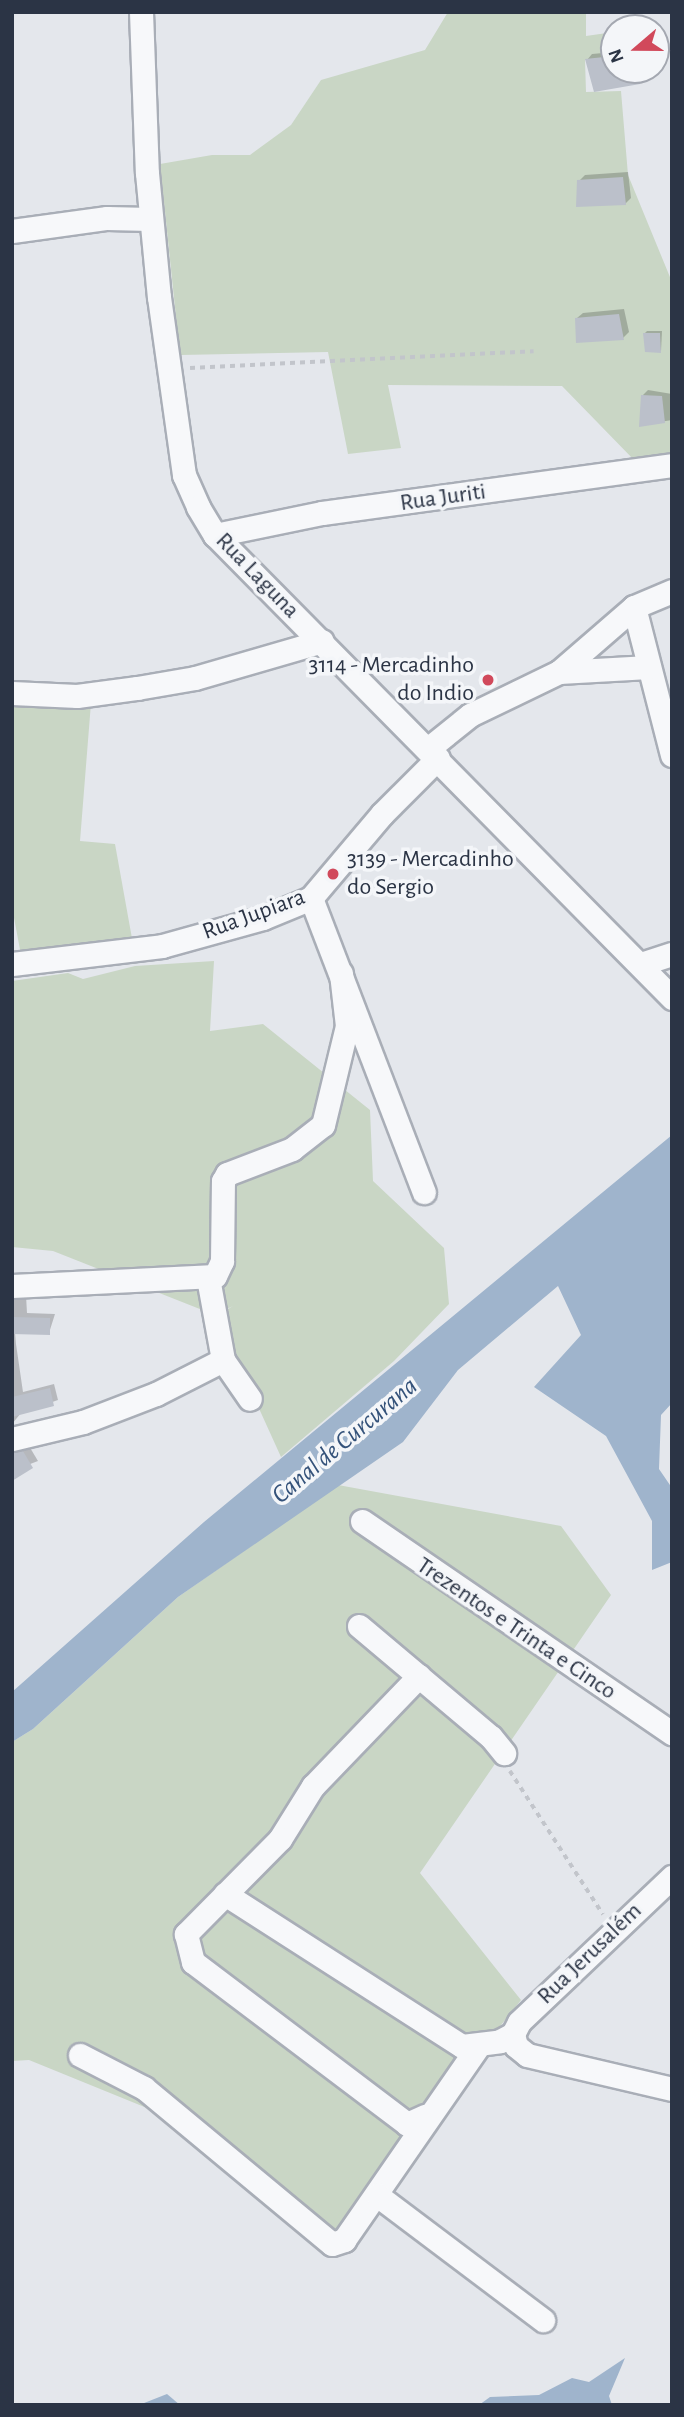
<!DOCTYPE html>
<meta charset="utf-8">
<style>
body{margin:0}
#map{position:relative;width:684px;height:2417px;overflow:hidden;background:#e4e7ec;font-family:"Alegreya Sans",sans-serif}
div>[style]{position:absolute}
[style*='--x']{left:calc(var(--x)*1px);top:calc(var(--y)*1px);width:calc(var(--w)*1px);rotate:calc(var(--a)*1deg)}
.green>*{inset:0;background:#c9d6c5}
.water>*{inset:0;background:#9fb4cc}
.shadow>*{inset:0;background:#0003}
.building>*{inset:0;background:#bbc0ca}
.path>*{height:3.5px;margin-top:-1.75px;transform-origin:0;background:repeating-linear-gradient(90deg,#c2c5cb 0 5px,transparent 0 10px)}
.roads{filter:drop-shadow(2px 0 #a9aeb7) drop-shadow(-2px 0 #a9aeb7) drop-shadow(0 2px #a9aeb7) drop-shadow(0 -2px #a9aeb7)}
.minor>*{height:23px;margin:-11.5px;padding:0 11.5px;transform-origin:11.5px;border-radius:11.5px;background:#f7f8fa}
.dots>*{width:19px;height:19px;translate:-50% -50%;box-sizing:border-box;border:4px solid #f4f6f9;border-radius:50%}
span{translate:-50% -50%;white-space:nowrap;text-align:center;line-height:1.15;-webkit-text-stroke:7px #f4f6f9;paint-order:stroke}
.street-label{font-size:24px;color:#2b3445}
.poi-label{font-size:24px;color:#2b3445}
.right{translate:-100% -50%;text-align:right}
.left{translate:0 -50%;text-align:left}
.water-label{font-size:26px;color:#34527a;font-style:italic}
.frame{position:absolute;inset:0;border:14px solid #2b3445;pointer-events:none}
.north{position:absolute;left:600px;top:14px;width:70px;height:70px;box-sizing:border-box;background:#f4f6f9;border:2px solid #a4a8b1;border-radius:50%;rotate:250deg;font-size:19px;font-weight:700;line-height:28px;text-align:center;color:#2b3445}
.north::after{content:'';display:block;margin:auto;width:24px;height:32px;background:#d1495b;clip-path:polygon(50% 0,100% 100%,50% 72%,0 100%)}
</style>
<div id="map">
<div class="green">
<i style="clip-path:polygon(448px 12px,586px 12px,586px 36px,614px 32px,614px 56px,585px 60px,586px 92px,621px 91px,628px 175px,672px 282px,672px 455px,635px 461px,562px 386px,388px 385px,401px 448px,348px 454px,328px 352px,180px 355px,160px 164px,212px 155px,250px 155px,291px 125px,321px 80px,425px 50px)"></i>
<i style="clip-path:polygon(91px 703px,80px 841px,115px 844px,133px 944px,21px 955px,12px 907px,12px 706px)"></i>
<i style="clip-path:polygon(214px 961px,210px 1031px,263px 1024px,370px 1110px,373px 1181px,444px 1248px,449px 1304px,394px 1361px,281px 1457px,217px 1316px,233px 1306px,215px 1315px,53px 1251px,12px 1247px,12px 981px,68px 973px,83px 979px,135px 966px)"></i>
<i style="clip-path:polygon(338px 1485px,561px 1526px,611px 1595px,420px 1873px,521px 2000px,325px 2247px,169px 2117px,29px 2060px,12px 2061px,12px 1742px,33px 1729px,178px 1597px)"></i>
</div>
<div class="water">
<i style="clip-path:polygon(672px 1135px,672px 1403px,661px 1415px,659px 1469px,672px 1488px,672px 1562px,652px 1570px,652px 1521px,606px 1436px,534px 1387px,581px 1335px,558px 1286px,458px 1370px,403px 1442px,178px 1597px,33px 1729px,12px 1742px,12px 1692px,204px 1522px)"></i>
<i style="clip-path:polygon(625px 2358px,609px 2396px,612px 2405px,479px 2405px,490px 2397px,539px 2395px,572px 2378px,589px 2382px)"></i>
<i style="clip-path:polygon(167px 2394px,180px 2405px,139px 2405px)"></i>
</div>
<div class="shadow">
<i style="clip-path:polygon(614px 52px,614px 70px,644px 70px,645px 77px,640px 83px,587px 60px,592px 54px)"></i>
<i style="clip-path:polygon(628px 172px,631px 198px,625px 204px,579px 181px,585px 175px)"></i>
<i style="clip-path:polygon(624px 309px,629px 332px,623px 338px,577px 318px,583px 313px)"></i>
<i style="clip-path:polygon(647px 331px,662px 331px,661px 351px,644px 334px)"></i>
<i style="clip-path:polygon(648px 390px,672px 394px,672px 420px,641px 425px,643px 395px)"></i>
<i style="clip-path:polygon(12px 1292px,26px 1295px,27px 1313px,55px 1314px,49px 1333px,15px 1332px,16px 1344px,23px 1392px,54px 1384px,58px 1400px,21px 1413px,12px 1424px)"></i>
<i style="clip-path:polygon(29px 1446px,38px 1461px,12px 1471px,12px 1450px)"></i>
</div>
<div class="building">
<i style="clip-path:polygon(614px 56px,614px 70px,639px 70px,640px 84px,594px 92px,585px 59px)"></i>
<i style="clip-path:polygon(623px 177px,626px 205px,576px 207px,577px 180px)"></i>
<i style="clip-path:polygon(619px 314px,624px 340px,576px 343px,575px 318px)"></i>
<i style="clip-path:polygon(643px 333px,660px 333px,661px 353px,645px 352px)"></i>
<i style="clip-path:polygon(641px 395px,662px 396px,665px 423px,639px 427px)"></i>
<i style="clip-path:polygon(12px 1317px,50px 1318px,50px 1335px,12px 1334px)"></i>
<i style="clip-path:polygon(50px 1388px,54px 1406px,12px 1417px,12px 1397px)"></i>
<i style="clip-path:polygon(23px 1451px,33px 1468px,12px 1481px,12px 1453px)"></i>
</div>
<div class="path">
<i style="--x:190;--y:368;--w:344;--a:-2.8"></i>
<i style="--x:510;--y:1771;--w:171;--a:57"></i>
</div>
<div class="roads">
<div class="minor">
<i style="--x:141;--y:12;--w:161;--a:87.9"></i>
<i style="--x:147;--y:173;--w:125;--a:84.5"></i>
<i style="--x:159;--y:297;--w:180;--a:82"></i>
<i style="--x:184;--y:475;--w:35;--a:66"></i>
<i style="--x:198;--y:507;--w:33;--a:59"></i>
<i style="--x:215;--y:535;--w:651;--a:45.37"></i>
<i style="--x:12;--y:231;--w:96;--a:-7.8"></i>
<i style="--x:107;--y:218;--w:43;--a:1.3"></i>
<i style="--x:215;--y:535;--w:109;--a:-11.6"></i>
<i style="--x:322;--y:513;--w:353;--a:-7.8"></i>
<i style="--x:634;--y:607;--w:153;--a:75.6"></i>
<i style="--x:559;--y:672;--w:90;--a:-3.2"></i>
<i style="--x:12;--y:693;--w:65;--a:2.6"></i>
<i style="--x:77;--y:696;--w:61;--a:-7.6"></i>
<i style="--x:137;--y:688;--w:59;--a:-9.8"></i>
<i style="--x:195;--y:678;--w:132;--a:-16.2"></i>
<i style="--x:429;--y:748;--w:53;--a:-38.8"></i>
<i style="--x:470;--y:715;--w:99;--a:-25.8"></i>
<i style="--x:559;--y:672;--w:99;--a:-40.9"></i>
<i style="--x:634;--y:607;--w:41;--a:-22.8"></i>
<i style="--x:311;--y:898;--w:315;--a:69"></i>
<i style="--x:12;--y:964;--w:151;--a:-6.8"></i>
<i style="--x:162;--y:946;--w:105;--a:-15.5"></i>
<i style="--x:263;--y:918;--w:52;--a:-22.6"></i>
<i style="--x:311;--y:898;--w:110;--a:-49.8"></i>
<i style="--x:382;--y:814;--w:79;--a:-45"></i>
<i style="--x:641;--y:964;--w:33;--a:-18"></i>
<i style="--x:208;--y:1278;--w:83;--a:79.6"></i>
<i style="--x:223;--y:1360;--w:47;--a:55.3"></i>
<i style="--x:12;--y:1286;--w:203;--a:-2.8"></i>
<i style="--x:215;--y:1276;--w:17;--a:-65"></i>
<i style="--x:222;--y:1261;--w:80;--a:-89.3"></i>
<i style="--x:223;--y:1181;--w:8;--a:-60"></i>
<i style="--x:227;--y:1174;--w:70;--a:-21"></i>
<i style="--x:292;--y:1149;--w:39;--a:-38"></i>
<i style="--x:323;--y:1125;--w:102;--a:-76.4"></i>
<i style="--x:347;--y:1026;--w:53;--a:-96.5"></i>
<i style="--x:12;--y:1439;--w:73;--a:-13.5"></i>
<i style="--x:83;--y:1422;--w:78;--a:-21"></i>
<i style="--x:156;--y:1394;--w:75;--a:-26.9"></i>
<i style="--x:362;--y:1521;--w:376;--a:34.4"></i>
<i style="--x:359;--y:1626;--w:172;--a:40.1"></i>
<i style="--x:491;--y:1737;--w:21;--a:51"></i>
<i style="--x:419;--y:1676;--w:153;--a:133.9"></i>
<i style="--x:313;--y:1786;--w:62;--a:121.9"></i>
<i style="--x:280;--y:1839;--w:134;--a:134.7"></i>
<i style="--x:186;--y:1934;--w:29;--a:76"></i>
<i style="--x:193;--y:1962;--w:268;--a:37.1"></i>
<i style="--x:407;--y:2124;--w:20;--a:-24"></i>
<i style="--x:225;--y:1894;--w:282;--a:32.7"></i>
<i style="--x:462;--y:2046;--w:38;--a:-7"></i>
<i style="--x:500;--y:2041;--w:15;--a:-28"></i>
<i style="--x:513;--y:2034;--w:13;--a:-63"></i>
<i style="--x:519;--y:2022;--w:211;--a:-43.5"></i>
<i style="--x:513;--y:2034;--w:12;--a:76"></i>
<i style="--x:516;--y:2046;--w:14;--a:39"></i>
<i style="--x:527;--y:2055;--w:149;--a:13.2"></i>
<i style="--x:80;--y:2055;--w:72;--a:27.3"></i>
<i style="--x:144;--y:2088;--w:244;--a:39.7"></i>
<i style="--x:332;--y:2244;--w:13;--a:-18"></i>
<i style="--x:344;--y:2240;--w:237;--a:-55.3"></i>
<i style="--x:377;--y:2195;--w:208;--a:37"></i>
</div>
</div>
<div class="dots">
<i style="left:488px;top:680px;background:#d1495b"></i>
<i style="left:333px;top:874px;background:#d1495b"></i>
</div>
<div class="street-label">
<span style="left:443px;top:498px;rotate:-8deg">Rua Juriti</span>
<span style="left:257px;top:576px;rotate:46deg">Rua Laguna</span>
<span style="left:254px;top:915px;rotate:-20deg">Rua Jupiara</span>
<span style="left:516px;top:1629px;rotate:34deg">Trezentos e Trinta e Cinco</span>
<span style="left:590px;top:1954px;rotate:-44deg">Rua Jerusalém</span>
</div>
<div class="poi-label">
<span class="right" style="left:474px;top:680px">3114 - Mercadinho<br>do Indio</span>
<span class="left" style="left:347px;top:874px">3139 - Mercadinho<br>do Sergio</span>
</div>
<div class="water-label">
<span style="left:345px;top:1441px;rotate:-40deg">Canal de Curcurana</span>
</div>
<div class="frame"></div>
<div class="north">N</div>
</div>
